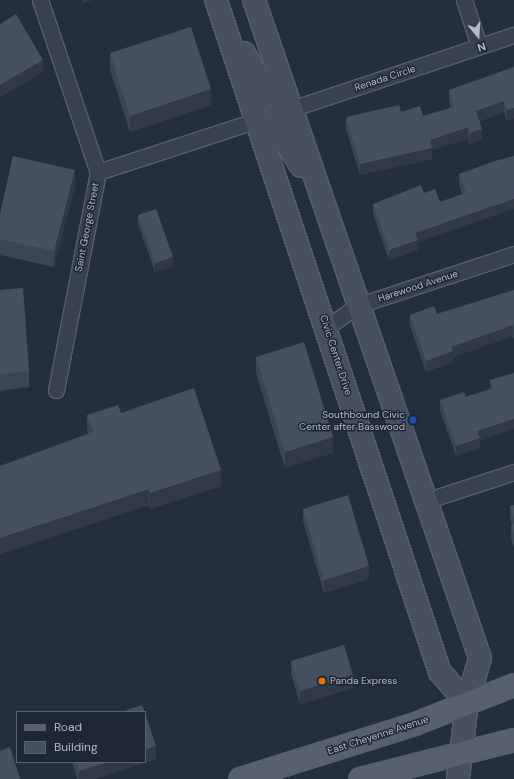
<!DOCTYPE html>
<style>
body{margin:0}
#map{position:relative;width:514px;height:779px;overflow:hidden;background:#242f3e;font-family:"DM Sans",sans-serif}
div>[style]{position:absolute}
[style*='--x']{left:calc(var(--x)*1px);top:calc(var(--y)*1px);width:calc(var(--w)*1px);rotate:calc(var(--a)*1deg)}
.roads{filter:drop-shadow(1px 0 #565f6c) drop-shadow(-1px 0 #565f6c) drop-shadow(0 1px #565f6c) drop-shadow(0 -1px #565f6c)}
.street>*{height:15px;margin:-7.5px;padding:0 7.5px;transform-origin:7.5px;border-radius:7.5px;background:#38414e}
.secondary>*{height:22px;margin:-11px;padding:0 11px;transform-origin:11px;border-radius:11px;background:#465061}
.primary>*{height:22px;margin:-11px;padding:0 11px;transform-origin:11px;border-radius:11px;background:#56606e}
.wall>*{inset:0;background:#3b4654}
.shaded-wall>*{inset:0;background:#303945}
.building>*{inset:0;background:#455162}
.dots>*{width:11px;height:11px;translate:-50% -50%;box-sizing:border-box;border:2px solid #1d2633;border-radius:50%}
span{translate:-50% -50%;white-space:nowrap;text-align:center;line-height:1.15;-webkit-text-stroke:3px #1d2633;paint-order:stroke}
.street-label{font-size:10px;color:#b4bcc9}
.poi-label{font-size:10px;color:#b4bcc9}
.right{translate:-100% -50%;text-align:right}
.left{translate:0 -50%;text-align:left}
.legend{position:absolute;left:16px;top:711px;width:130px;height:52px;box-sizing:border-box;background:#1d2633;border:1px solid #59626f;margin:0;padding:5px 7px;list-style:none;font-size:12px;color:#b4bcc9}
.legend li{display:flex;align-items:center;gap:8px;height:20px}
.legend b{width:20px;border:1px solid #59626f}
.north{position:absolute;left:458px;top:16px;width:40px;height:40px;-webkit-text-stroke:3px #1d2633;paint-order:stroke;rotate:162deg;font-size:11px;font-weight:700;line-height:16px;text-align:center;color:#b4bcc9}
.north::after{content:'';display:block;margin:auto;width:14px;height:18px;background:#b4bcc9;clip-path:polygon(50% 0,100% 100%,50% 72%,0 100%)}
</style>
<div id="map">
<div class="roads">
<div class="street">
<i style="--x:40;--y:0;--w:182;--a:71.4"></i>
<i style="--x:98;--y:172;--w:222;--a:100.9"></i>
<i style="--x:464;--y:0;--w:48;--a:71.9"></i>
<i style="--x:291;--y:109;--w:235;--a:-18.4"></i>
<i style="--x:98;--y:172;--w:167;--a:-18.1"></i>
<i style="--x:327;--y:327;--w:39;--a:-35"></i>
<i style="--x:359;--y:305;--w:163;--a:-18.2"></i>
<i style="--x:428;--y:500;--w:90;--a:-18"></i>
</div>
<div class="secondary">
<i style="--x:216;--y:0;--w:708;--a:71.57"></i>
<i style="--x:440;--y:672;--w:41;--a:48.9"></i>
<i style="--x:254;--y:0;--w:696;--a:71.04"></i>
<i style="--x:480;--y:658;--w:47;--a:106.1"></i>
<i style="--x:467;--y:703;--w:77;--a:96.8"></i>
<i style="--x:244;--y:53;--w:55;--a:60.6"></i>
<i style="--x:271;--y:101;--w:13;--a:32"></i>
<i style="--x:282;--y:108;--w:9;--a:6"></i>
<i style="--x:257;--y:120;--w:24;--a:24"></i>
<i style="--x:279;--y:130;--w:42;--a:58.6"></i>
</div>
<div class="primary">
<i style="--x:240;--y:779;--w:183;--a:-17.4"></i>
<i style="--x:415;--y:724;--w:106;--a:-21.5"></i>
<i style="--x:360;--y:779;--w:159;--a:-14.2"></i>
</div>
</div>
<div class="wall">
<i style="clip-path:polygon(110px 53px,211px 105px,130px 132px,110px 70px)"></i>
<i style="clip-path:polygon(514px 67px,507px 121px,504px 112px,480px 121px,482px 140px,469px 144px,468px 139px,432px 150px,432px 159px,360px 175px,346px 129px,346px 117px,401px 112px,423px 116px,450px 108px,449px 101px,449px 90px)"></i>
<i style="clip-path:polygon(514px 156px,418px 242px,418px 250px,389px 260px,373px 214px,373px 204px,424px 193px,440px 202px,462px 194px,459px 184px,459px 174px)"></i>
<i style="clip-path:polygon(75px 186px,54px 267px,0 255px,0 214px)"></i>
<i style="clip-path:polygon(138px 215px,173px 266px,155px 272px,138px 224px)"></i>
<i style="clip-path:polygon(0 290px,29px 371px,29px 387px,0 391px)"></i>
<i style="clip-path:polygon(514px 290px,514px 339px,513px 336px,453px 357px,453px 362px,426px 372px,410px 326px,410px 315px,437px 314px)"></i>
<i style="clip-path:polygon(256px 357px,333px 453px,285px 468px,256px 373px)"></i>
<i style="clip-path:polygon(514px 373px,480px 441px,480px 448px,456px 456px,440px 410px,440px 400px,466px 397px,490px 389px,490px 380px)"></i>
<i style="clip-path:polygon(121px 413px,221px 486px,150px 509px,149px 505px,0 554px,0 466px,88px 434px,87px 431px,87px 415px)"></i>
<i style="clip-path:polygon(514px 505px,514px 548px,511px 538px,511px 525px,512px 525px,510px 519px,510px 506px)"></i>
<i style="clip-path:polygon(303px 509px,369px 579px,324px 593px,303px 521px)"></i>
<i style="clip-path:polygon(291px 661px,353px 688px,300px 704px,291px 674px)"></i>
<i style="clip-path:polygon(156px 759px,95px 779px,77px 779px,72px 762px,145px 762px)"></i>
</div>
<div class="shaded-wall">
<i style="clip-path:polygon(82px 0,93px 0,82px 4px)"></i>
<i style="clip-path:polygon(43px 60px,43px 72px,0 98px,0 85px)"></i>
<i style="clip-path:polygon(211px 89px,211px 105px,130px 132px,130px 116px)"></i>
<i style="clip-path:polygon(504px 101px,504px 112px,476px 122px,476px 111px)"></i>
<i style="clip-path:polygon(514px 108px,514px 119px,507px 121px,507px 110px)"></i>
<i style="clip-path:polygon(468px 127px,468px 139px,432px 150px,432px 159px,360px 175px,360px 164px)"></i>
<i style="clip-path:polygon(482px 129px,482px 140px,469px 144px,469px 133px)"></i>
<i style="clip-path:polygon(75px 170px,75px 186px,54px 267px,54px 251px)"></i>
<i style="clip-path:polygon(514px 199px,514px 209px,418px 242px,418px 250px,389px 260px,389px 250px,415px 233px)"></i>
<i style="clip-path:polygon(173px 257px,173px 266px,155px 272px,155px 263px)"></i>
<i style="clip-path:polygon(513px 325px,513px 336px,453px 357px,453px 362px,426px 372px,426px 361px,451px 347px)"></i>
<i style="clip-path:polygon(514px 419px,514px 429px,480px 441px,480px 448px,456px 456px,456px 446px,477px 431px)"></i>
<i style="clip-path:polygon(333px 437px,333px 453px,285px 468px,285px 452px)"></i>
<i style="clip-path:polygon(221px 470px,221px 486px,150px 509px,150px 493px)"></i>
<i style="clip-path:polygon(149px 489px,149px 505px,0 554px,0 538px)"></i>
<i style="clip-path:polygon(369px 566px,369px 579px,324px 593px,324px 580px)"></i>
<i style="clip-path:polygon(353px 675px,353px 688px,300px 704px,300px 691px)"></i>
<i style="clip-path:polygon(156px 746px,156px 759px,95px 779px,79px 779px,79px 771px,108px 762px,145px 762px,145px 750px)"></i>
</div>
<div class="building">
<i style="clip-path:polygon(16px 14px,43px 60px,0 85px,0 24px)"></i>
<i style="clip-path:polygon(191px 27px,211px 89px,130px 116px,110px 53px)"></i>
<i style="clip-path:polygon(514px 67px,514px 108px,507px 110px,504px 101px,476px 111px,482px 129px,469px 133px,468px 127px,430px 140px,432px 148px,360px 164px,346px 117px,399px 105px,401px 112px,420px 106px,423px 116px,454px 107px,449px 90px)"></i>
<i style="clip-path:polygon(13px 156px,75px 170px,54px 251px,0 239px,0 214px)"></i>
<i style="clip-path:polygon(514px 156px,514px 199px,415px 233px,418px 240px,389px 250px,373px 204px,421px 185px,424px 193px,435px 189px,440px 202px,466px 193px,459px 174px,495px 161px)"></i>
<i style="clip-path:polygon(156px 209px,173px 257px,155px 263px,138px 215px)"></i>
<i style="clip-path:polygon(23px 288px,29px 371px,0 374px,0 290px)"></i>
<i style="clip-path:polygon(514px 290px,514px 328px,513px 325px,451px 347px,453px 351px,426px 361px,410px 315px,434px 306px,437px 314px)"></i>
<i style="clip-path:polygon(304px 342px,333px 437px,285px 452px,256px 357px)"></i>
<i style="clip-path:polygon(514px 373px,514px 419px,477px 431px,480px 438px,456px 446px,440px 400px,464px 392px,466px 397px,493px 388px,490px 380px)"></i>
<i style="clip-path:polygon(194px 388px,221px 470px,150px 493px,149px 489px,0 538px,0 466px,93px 432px,87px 415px,118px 405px,121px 413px)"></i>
<i style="clip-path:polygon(348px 495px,369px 566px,324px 580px,303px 509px)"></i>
<i style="clip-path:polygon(514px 505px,514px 518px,510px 506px)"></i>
<i style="clip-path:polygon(514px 524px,514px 535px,511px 525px)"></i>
<i style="clip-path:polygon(344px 645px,353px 675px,300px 691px,291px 661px)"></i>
<i style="clip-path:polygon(142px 705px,145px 712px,121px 712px)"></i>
<i style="clip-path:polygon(145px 713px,156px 746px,145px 750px)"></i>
<i style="clip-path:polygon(10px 747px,20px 779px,0 779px,0 751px)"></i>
<i style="clip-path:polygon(76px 762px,108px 762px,79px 771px)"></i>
</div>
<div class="dots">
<i style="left:413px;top:420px;background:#1a4fb4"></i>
<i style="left:322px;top:681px;background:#e8710a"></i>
</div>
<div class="street-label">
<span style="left:385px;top:78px;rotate:-18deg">Renada Circle</span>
<span style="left:87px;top:227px;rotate:-79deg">Saint George Street</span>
<span style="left:418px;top:286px;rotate:-18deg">Harewood Avenue</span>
<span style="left:336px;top:355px;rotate:72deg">Civic Center Drive</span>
<span style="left:378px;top:735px;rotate:-18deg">East Cheyenne Avenue</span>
</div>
<div class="poi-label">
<span class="right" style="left:405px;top:420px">Southbound Civic<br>Center after Basswood</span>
<span class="left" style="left:330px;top:681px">Panda Express</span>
</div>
<ul class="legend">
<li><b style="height:5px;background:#56606e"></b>Road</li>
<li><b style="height:11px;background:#455162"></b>Building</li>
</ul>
<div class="north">N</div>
</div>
